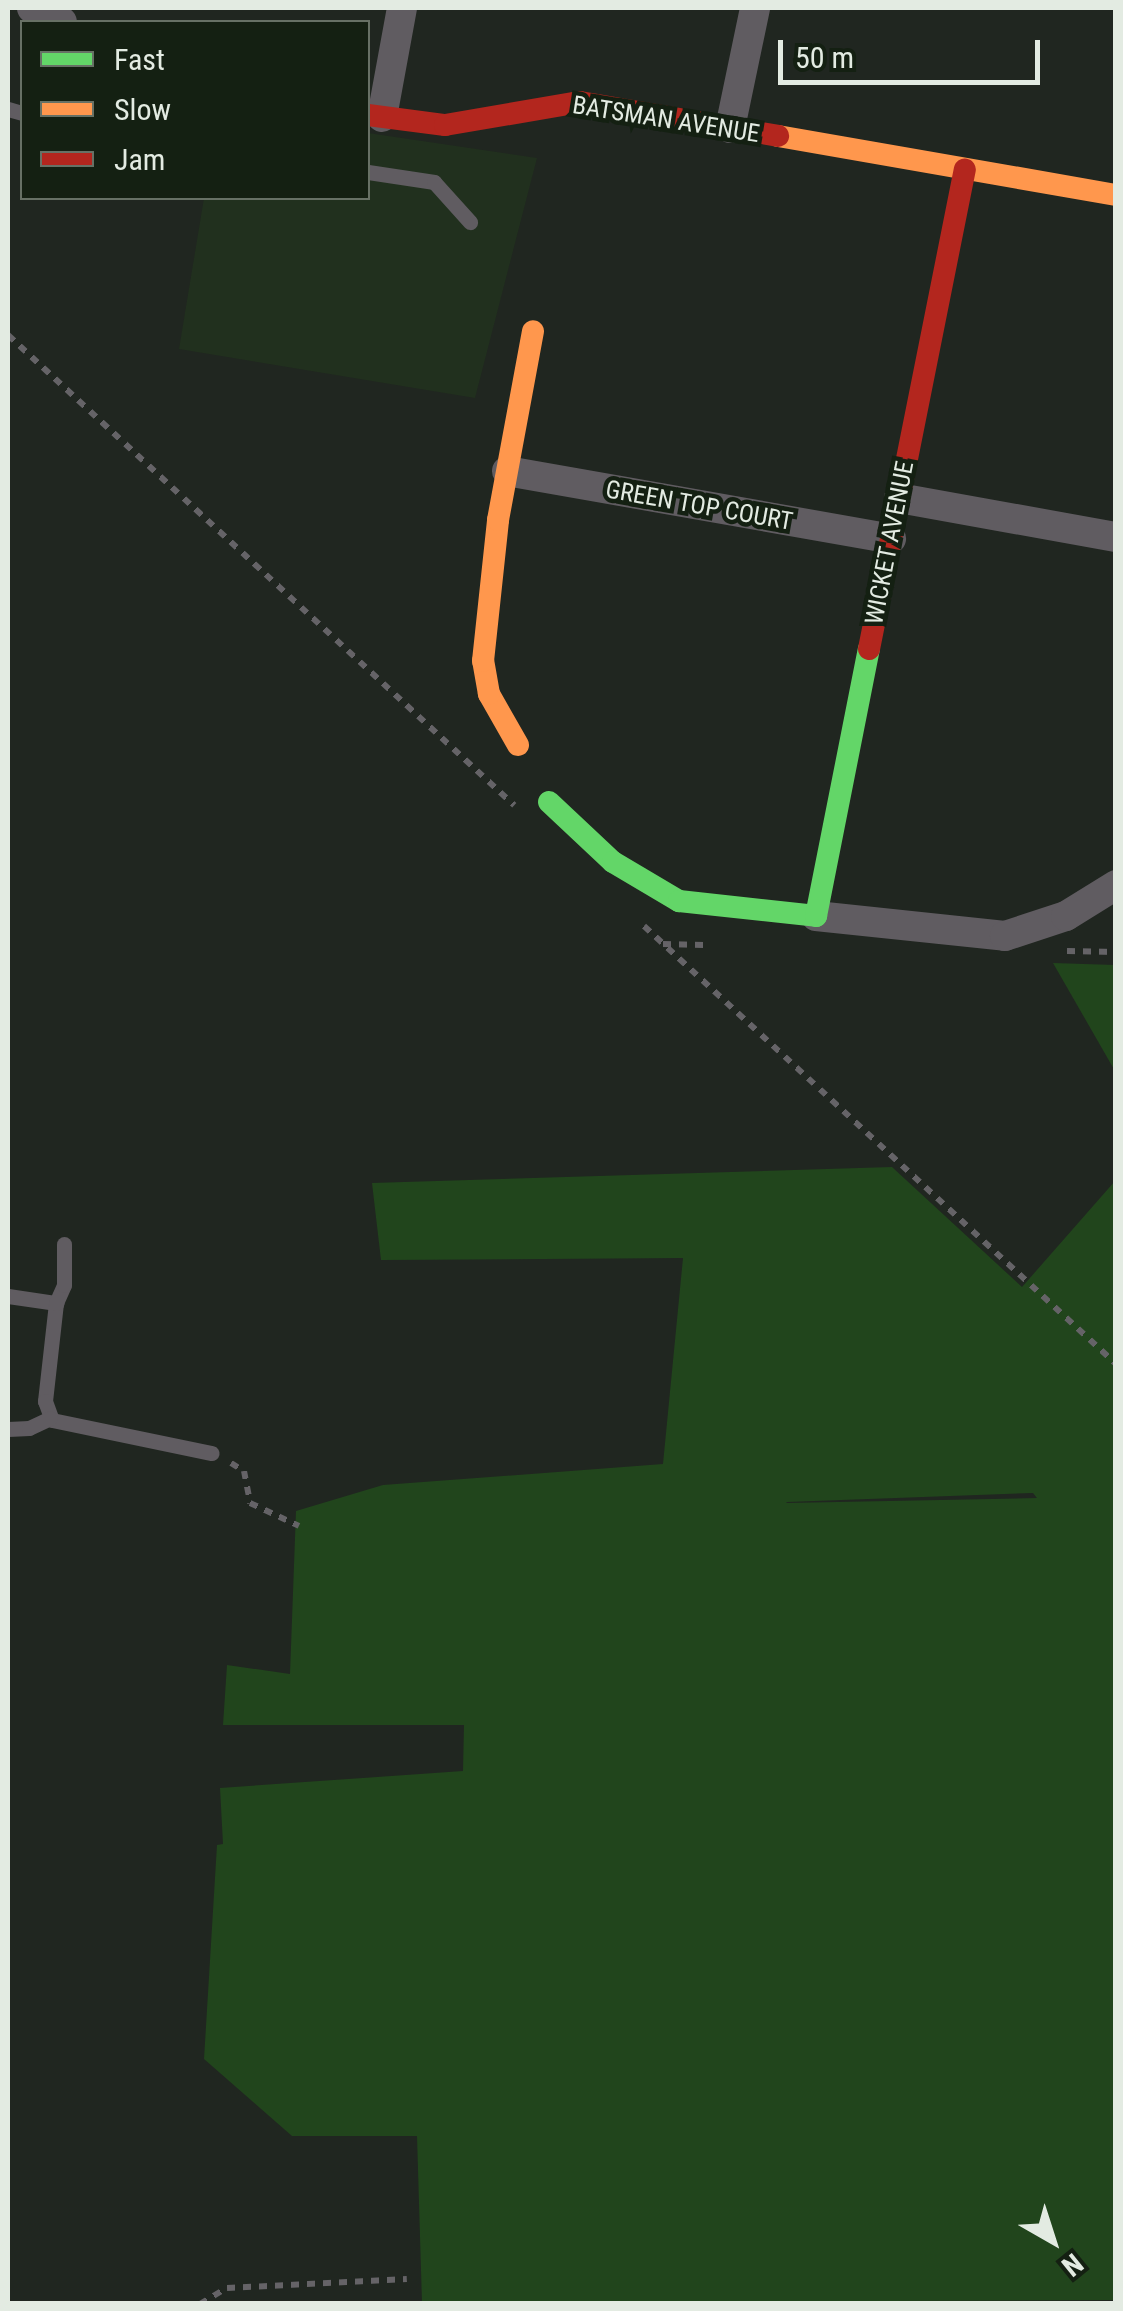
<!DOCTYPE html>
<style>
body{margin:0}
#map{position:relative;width:1123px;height:2311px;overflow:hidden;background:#202620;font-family:"Roboto Condensed",sans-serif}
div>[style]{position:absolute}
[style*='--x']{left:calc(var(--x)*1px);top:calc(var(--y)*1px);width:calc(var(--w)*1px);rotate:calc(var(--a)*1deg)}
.built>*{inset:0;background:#21301e}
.green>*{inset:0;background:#21451c}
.path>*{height:6px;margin-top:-3px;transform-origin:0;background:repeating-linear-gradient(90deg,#656367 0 8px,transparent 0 16px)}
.lane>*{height:15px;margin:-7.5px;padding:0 7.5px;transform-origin:7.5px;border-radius:7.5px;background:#605c61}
.street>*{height:30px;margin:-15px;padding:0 15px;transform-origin:15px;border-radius:15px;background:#605c61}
.fast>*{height:22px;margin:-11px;padding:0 11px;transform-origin:11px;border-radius:11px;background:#63d668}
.slow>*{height:22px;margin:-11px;padding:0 11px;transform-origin:11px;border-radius:11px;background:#ff974d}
.jam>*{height:22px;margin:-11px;padding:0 11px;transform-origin:11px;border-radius:11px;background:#b3261e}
span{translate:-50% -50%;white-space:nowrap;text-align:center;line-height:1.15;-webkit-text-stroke:9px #142012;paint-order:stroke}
.street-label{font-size:25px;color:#e3ebe2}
.frame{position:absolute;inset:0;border:10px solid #e3ebe2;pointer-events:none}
.legend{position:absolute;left:20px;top:20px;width:350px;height:180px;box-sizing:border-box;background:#142012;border:2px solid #677165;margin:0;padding:12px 18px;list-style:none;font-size:30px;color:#e3ebe2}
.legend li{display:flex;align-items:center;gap:20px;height:50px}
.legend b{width:50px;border:2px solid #677165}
.north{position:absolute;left:1003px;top:2191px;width:100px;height:100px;-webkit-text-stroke:8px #142012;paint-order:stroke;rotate:141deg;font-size:28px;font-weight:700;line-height:40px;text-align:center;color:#e3ebe2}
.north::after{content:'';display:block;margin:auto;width:35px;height:45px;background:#e3ebe2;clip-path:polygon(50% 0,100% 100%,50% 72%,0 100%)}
.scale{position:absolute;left:778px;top:40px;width:262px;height:45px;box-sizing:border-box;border:5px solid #e3ebe2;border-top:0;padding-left:12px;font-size:30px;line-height:35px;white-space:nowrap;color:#e3ebe2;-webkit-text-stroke:8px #142012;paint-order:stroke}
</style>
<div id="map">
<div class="built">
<i style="clip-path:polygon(368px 133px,537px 158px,475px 398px,179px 349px,204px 198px,368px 198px)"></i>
</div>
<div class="green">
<i style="clip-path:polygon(1053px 963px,1115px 965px,1115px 1071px)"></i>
<i style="clip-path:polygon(evenodd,892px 1167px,1022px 1287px,1115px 1181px,1115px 2300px,422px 2303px,417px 2136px,292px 2136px,204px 2059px,217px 1845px,223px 1844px,220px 1788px,463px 1771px,464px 1725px,223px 1725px,227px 1665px,290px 1674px,296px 1511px,383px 1485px,663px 1464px,683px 1258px,381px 1260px,372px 1183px,892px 1167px,1033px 1493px,1037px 1498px,786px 1503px,787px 1502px,1033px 1493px)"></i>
</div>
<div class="path">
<i style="--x:8;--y:335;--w:691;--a:42.89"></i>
<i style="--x:644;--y:926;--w:644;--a:42.86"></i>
<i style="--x:663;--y:944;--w:41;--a:1.4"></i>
<i style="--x:1067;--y:951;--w:49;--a:1.2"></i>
<i style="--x:231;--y:1463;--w:15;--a:32"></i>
<i style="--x:244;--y:1471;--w:33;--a:79"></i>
<i style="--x:250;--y:1503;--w:54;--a:25.1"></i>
<i style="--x:200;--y:2304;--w:31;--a:-31"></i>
<i style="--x:227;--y:2288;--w:180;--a:-2.9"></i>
</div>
<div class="lane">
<i style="--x:8;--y:109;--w:15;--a:16"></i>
<i style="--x:368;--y:172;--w:67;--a:8.6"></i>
<i style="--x:434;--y:182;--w:54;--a:48"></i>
<i style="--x:8;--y:1296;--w:49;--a:8.3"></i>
<i style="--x:56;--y:1303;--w:99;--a:96.4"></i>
<i style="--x:45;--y:1401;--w:20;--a:70"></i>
<i style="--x:52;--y:1420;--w:163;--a:11.7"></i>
<i style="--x:56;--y:1303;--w:20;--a:-66"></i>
<i style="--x:64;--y:1285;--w:41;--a:-90"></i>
<i style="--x:8;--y:1429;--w:21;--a:-3"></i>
<i style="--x:29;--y:1428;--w:23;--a:-25"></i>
</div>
<div class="street">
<i style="--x:32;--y:8;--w:33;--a:25"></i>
<i style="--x:382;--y:117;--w:111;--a:-79.6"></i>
<i style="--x:730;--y:128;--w:123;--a:-78.2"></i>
<i style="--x:507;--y:471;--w:390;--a:10"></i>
<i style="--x:899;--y:498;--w:220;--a:10.2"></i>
<i style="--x:816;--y:916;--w:190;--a:6"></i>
<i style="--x:1005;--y:936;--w:64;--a:-18.2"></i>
<i style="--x:1066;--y:916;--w:59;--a:-31.8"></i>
</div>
<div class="fast">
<i style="--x:549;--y:802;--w:88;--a:43.2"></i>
<i style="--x:613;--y:862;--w:77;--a:30.6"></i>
<i style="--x:679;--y:901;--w:138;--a:6.2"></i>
<i style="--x:816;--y:916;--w:272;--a:-78.8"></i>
</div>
<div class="slow">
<i style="--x:778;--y:136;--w:343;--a:9.9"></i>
<i style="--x:518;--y:745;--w:59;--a:-119.6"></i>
<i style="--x:489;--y:694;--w:34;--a:-100"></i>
<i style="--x:483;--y:661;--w:142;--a:-83.9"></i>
<i style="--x:498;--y:520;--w:192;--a:-79.5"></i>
</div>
<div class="jam">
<i style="--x:368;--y:115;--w:78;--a:7.4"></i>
<i style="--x:445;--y:125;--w:137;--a:-9.7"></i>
<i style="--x:580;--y:102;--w:201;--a:9.7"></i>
<i style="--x:869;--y:649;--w:489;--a:-78.7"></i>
</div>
<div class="street-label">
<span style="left:666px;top:120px;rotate:9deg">BATSMAN AVENUE</span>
<span style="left:699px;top:506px;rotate:10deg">GREEN TOP COURT</span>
<span style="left:890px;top:543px;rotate:-79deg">WICKET AVENUE</span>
</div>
<div class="frame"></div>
<ul class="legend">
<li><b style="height:12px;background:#63d668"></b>Fast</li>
<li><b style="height:12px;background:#ff974d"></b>Slow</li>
<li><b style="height:12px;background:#b3261e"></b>Jam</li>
</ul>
<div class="north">N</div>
<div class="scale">50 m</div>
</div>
